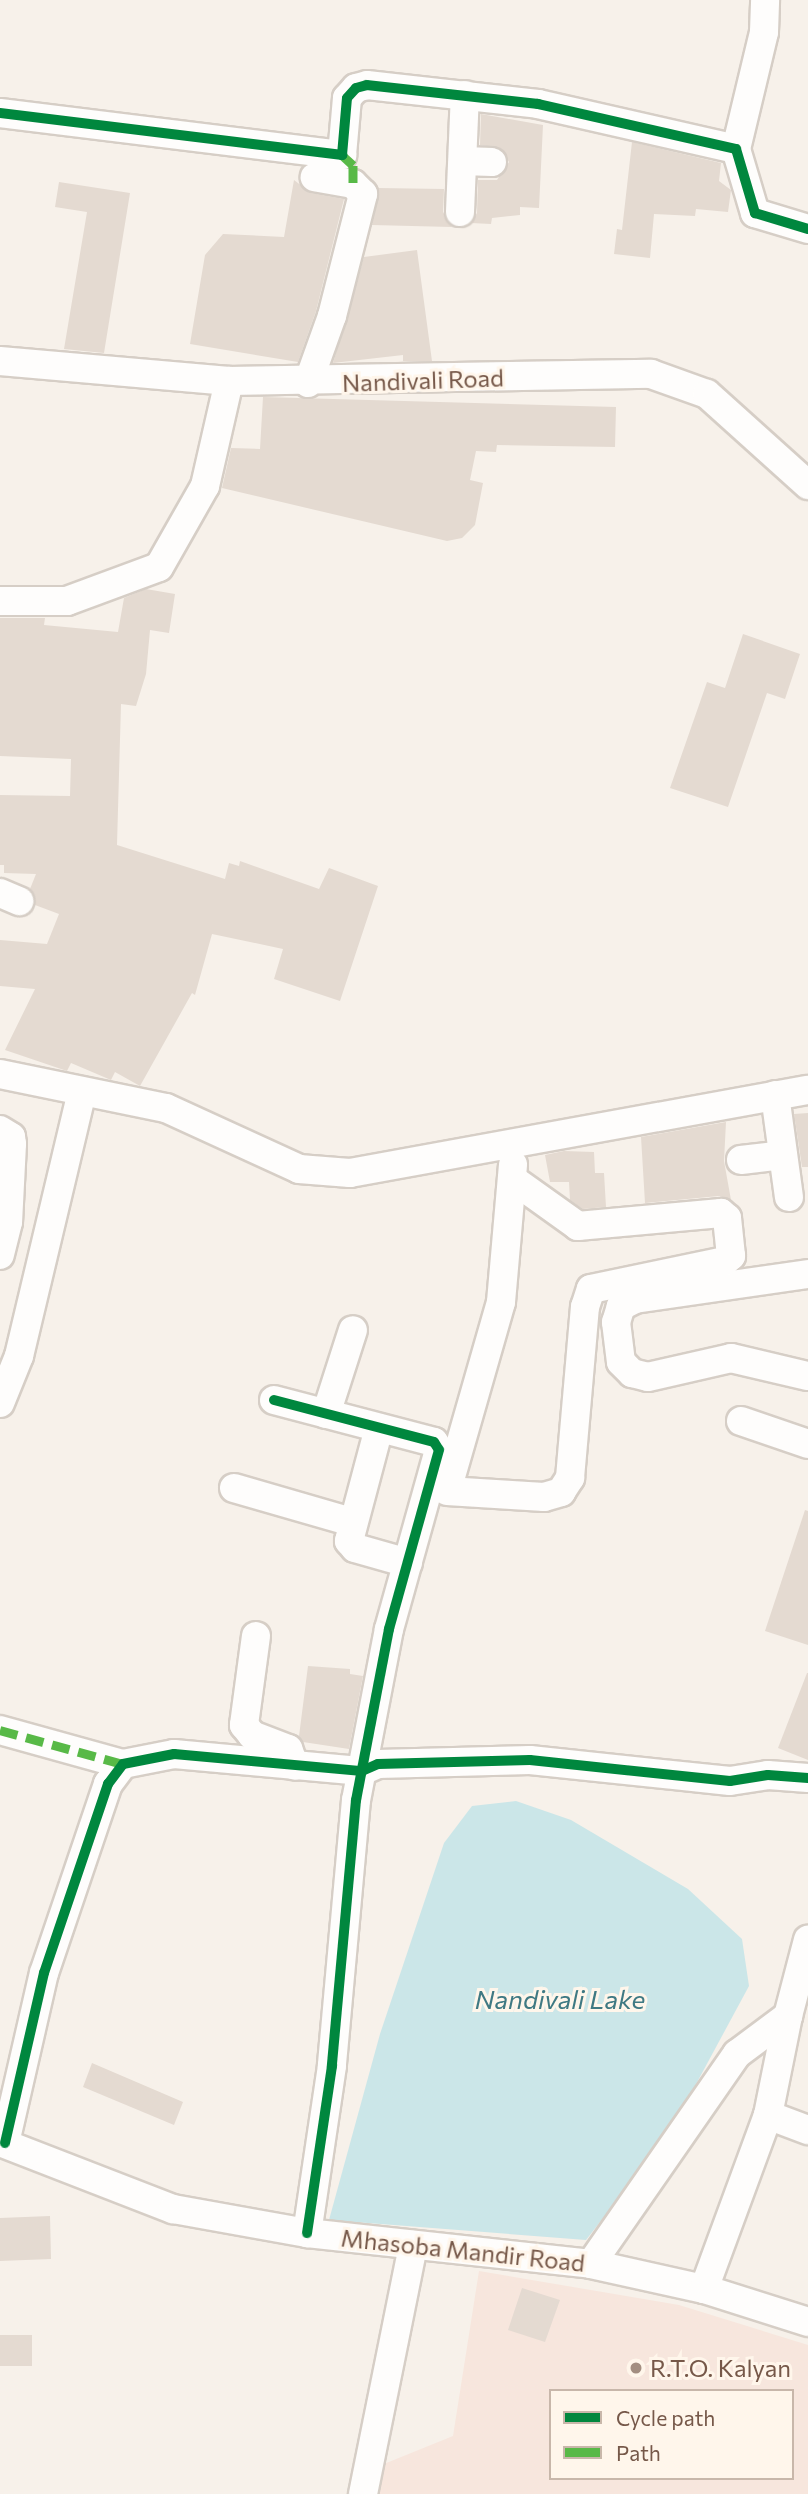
<!DOCTYPE html>
<style>
body{margin:0}
#map{position:relative;width:808px;height:2494px;overflow:hidden;background:#f7f1ea;font-family:Commissioner,sans-serif}
div>[style]{position:absolute}
[style*='--x']{left:calc(var(--x)*1px);top:calc(var(--y)*1px);width:calc(var(--w)*1px);rotate:calc(var(--a)*1deg)}
.commercial>*{inset:0;background:#f7e6dd}
.water>*{inset:0;background:#cbe6e8}
.building>*{inset:0;background:#e4dad1}
.roads{filter:drop-shadow(2px 0 #d6cec6) drop-shadow(-2px 0 #d6cec6) drop-shadow(0 2px #d6cec6) drop-shadow(0 -2px #d6cec6)}
.minor>*{height:28px;margin:-14px;padding:0 14px;transform-origin:14px;border-radius:14px;background:#fefdfc}
.quiet>*{height:9px;margin-top:-4.5px;transform-origin:0;background:repeating-linear-gradient(90deg,#58b947 0 18px,transparent 0 27px)}
.cycleway>*{height:10px;margin:-5px;padding:0 5px;transform-origin:5px;border-radius:5px;background:#00873e}
.dots>*{width:19px;height:19px;translate:-50% -50%;box-sizing:border-box;border:4px solid #fff6eb;border-radius:50%}
span{translate:-50% -50%;white-space:nowrap;text-align:center;line-height:1.15;-webkit-text-stroke:6px #fff6eb;paint-order:stroke}
.street-label{font-size:24px;color:#765849}
.poi-label{font-size:24px;color:#765849}
.left{translate:0 -50%;text-align:left}
.water-label{font-size:26px;color:#3f7983;font-style:italic}
.legend{position:absolute;left:549px;top:2389px;width:245px;height:91px;box-sizing:border-box;background:#fff6eb;border:2px solid #c8b7aa;margin:0;padding:9px 12px;list-style:none;font-size:21px;color:#765849}
.legend li{display:flex;align-items:center;gap:14px;height:35px}
.legend b{width:35px;border:2px solid #c8b7aa}
</style>
<div id="map">
<div class="commercial">
<i style="clip-path:polygon(evenodd,479px 2271px,679px 2305px,808px 2345px,808px 2494px,369px 2494px,374px 2468px,453px 2436px,479px 2271px,551px 2391px,792px 2391px,792px 2478px,551px 2478px,551px 2391px)"></i>
</div>
<div class="water">
<i style="clip-path:polygon(516px 1801px,571px 1820px,688px 1889px,742px 1939px,749px 1986px,695px 2086px,638px 2173px,586px 2240px,329px 2220px,380px 2034px,444px 1843px,472px 1806px)"></i>
</div>
<div class="building">
<i style="clip-path:polygon(481px 114px,543px 125px,539px 208px,520px 207px,520px 215px,492px 218px,491px 224px,471px 223px,477px 213px,478px 180px,497px 180px,509px 162px,500px 148px,480px 145px)"></i>
<i style="clip-path:polygon(632px 142px,721px 163px,719px 181px,731px 190px,728px 212px,696px 209px,695px 216px,654px 214px,650px 258px,614px 254px,617px 229px,622px 230px)"></i>
<i style="clip-path:polygon(294px 180px,311px 193px,344px 199px,316px 311px,298px 362px,190px 344px,205px 255px,223px 234px,284px 237px)"></i>
<i style="clip-path:polygon(59px 182px,130px 193px,104px 353px,64px 349px,87px 212px,55px 207px)"></i>
<i style="clip-path:polygon(378px 188px,444px 189px,443px 212px,452px 227px,372px 225px)"></i>
<i style="clip-path:polygon(417px 250px,432px 361px,403px 361px,403px 355px,333px 363px,364px 257px)"></i>
<i style="clip-path:polygon(263px 397px,616px 407px,615px 447px,497px 445px,496px 452px,476px 451px,470px 480px,483px 483px,475px 525px,462px 538px,447px 541px,222px 488px,231px 448px,260px 449px)"></i>
<i style="clip-path:polygon(146px 589px,175px 594px,169px 633px,150px 630px,146px 674px,136px 706px,121px 704px,117px 845px,225px 879px,229px 863px,239px 866px,240px 861px,319px 889px,329px 868px,378px 886px,340px 1001px,274px 979px,283px 949px,212px 934px,195px 995px,192px 993px,140px 1086px,115px 1072px,111px 1080px,71px 1063px,67px 1071px,5px 1050px,35px 989px,0 986px,0 940px,47px 944px,59px 914px,35px 905px,30px 889px,36px 874px,4px 873px,4px 865px,0 865px,0 795px,70px 796px,71px 759px,0 756px,0 618px,45px 618px,44px 625px,118px 632px,124px 598px)"></i>
<i style="clip-path:polygon(743px 634px,800px 654px,785px 699px,767px 693px,728px 807px,670px 788px,707px 682px,725px 688px)"></i>
<i style="clip-path:polygon(808px 1113px,808px 1167px,802px 1167px,794px 1114px)"></i>
<i style="clip-path:polygon(726px 1122px,724px 1161px,731px 1200px,719px 1196px,645px 1203px,641px 1137px)"></i>
<i style="clip-path:polygon(564px 1151px,594px 1152px,595px 1173px,604px 1173px,606px 1207px,583px 1209px,570px 1200px,569px 1182px,550px 1182px,545px 1155px)"></i>
<i style="clip-path:polygon(805px 1510px,808px 1511px,808px 1645px,765px 1631px)"></i>
<i style="clip-path:polygon(308px 1666px,350px 1669px,350px 1674px,363px 1676px,349px 1749px,303px 1742px,299px 1736px)"></i>
<i style="clip-path:polygon(807px 1673px,808px 1673px,808px 1760px,778px 1748px)"></i>
<i style="clip-path:polygon(92px 2063px,183px 2102px,174px 2125px,83px 2087px)"></i>
<i style="clip-path:polygon(50px 2216px,51px 2259px,0 2261px,0 2218px)"></i>
<i style="clip-path:polygon(522px 2288px,560px 2300px,545px 2342px,508px 2330px)"></i>
<i style="clip-path:polygon(0 2335px,32px 2335px,32px 2366px,0 2366px)"></i>
</div>
<div class="roads">
<div class="minor">
<i style="--x:0;--y:113;--w:345;--a:7"></i>
<i style="--x:342;--y:155;--w:57;--a:-85"></i>
<i style="--x:347;--y:98;--w:13;--a:-48"></i>
<i style="--x:356;--y:88;--w:11;--a:-15"></i>
<i style="--x:367;--y:85;--w:172;--a:6.3"></i>
<i style="--x:538;--y:104;--w:203;--a:12.8"></i>
<i style="--x:736;--y:149;--w:67;--a:73.5"></i>
<i style="--x:755;--y:213;--w:55;--a:16.8"></i>
<i style="--x:736;--y:149;--w:120;--a:-76.5"></i>
<i style="--x:764;--y:32;--w:32;--a:-88"></i>
<i style="--x:463;--y:161;--w:29;--a:2"></i>
<i style="--x:460;--y:212;--w:117;--a:-87.6"></i>
<i style="--x:0;--y:361;--w:230;--a:5"></i>
<i style="--x:229;--y:381;--w:422;--a:-1"></i>
<i style="--x:651;--y:374;--w:59;--a:19.7"></i>
<i style="--x:707;--y:394;--w:136;--a:42"></i>
<i style="--x:308;--y:383;--w:71;--a:-70.3"></i>
<i style="--x:332;--y:316;--w:126;--a:-75.7"></i>
<i style="--x:363;--y:194;--w:14;--a:-135"></i>
<i style="--x:353;--y:184;--w:39;--a:-170"></i>
<i style="--x:0;--y:601;--w:67;--a:0"></i>
<i style="--x:67;--y:601;--w:98;--a:-20.3"></i>
<i style="--x:159;--y:567;--w:93;--a:-60.4"></i>
<i style="--x:205;--y:486;--w:108;--a:-77.1"></i>
<i style="--x:0;--y:893;--w:21;--a:23"></i>
<i style="--x:0;--y:1074;--w:169;--a:11.6"></i>
<i style="--x:166;--y:1108;--w:146;--a:24.6"></i>
<i style="--x:299;--y:1169;--w:51;--a:4.5"></i>
<i style="--x:350;--y:1173;--w:465;--a:-10.3"></i>
<i style="--x:775;--y:1095;--w:103;--a:82.2"></i>
<i style="--x:0;--y:1130;--w:13;--a:32"></i>
<i style="--x:11;--y:1137;--w:7;--a:82"></i>
<i style="--x:12;--y:1144;--w:78;--a:92.9"></i>
<i style="--x:8;--y:1222;--w:34;--a:104"></i>
<i style="--x:741;--y:1160;--w:42;--a:-6.8"></i>
<i style="--x:808;--y:1274;--w:175;--a:171.8"></i>
<i style="--x:635;--y:1299;--w:16;--a:153"></i>
<i style="--x:621;--y:1306;--w:17;--a:107"></i>
<i style="--x:616;--y:1322;--w:40;--a:82.9"></i>
<i style="--x:621;--y:1362;--w:16;--a:45"></i>
<i style="--x:632;--y:1373;--w:16;--a:14"></i>
<i style="--x:648;--y:1377;--w:85;--a:-12.9"></i>
<i style="--x:731;--y:1358;--w:79;--a:13.2"></i>
<i style="--x:274;--y:1400;--w:165;--a:14.7"></i>
<i style="--x:434;--y:1442;--w:9;--a:58"></i>
<i style="--x:439;--y:1450;--w:186;--a:105.6"></i>
<i style="--x:389;--y:1629;--w:174;--a:100.9"></i>
<i style="--x:356;--y:1800;--w:267;--a:95.2"></i>
<i style="--x:332;--y:2066;--w:169;--a:98.5"></i>
<i style="--x:0;--y:1403;--w:51;--a:-68"></i>
<i style="--x:19;--y:1356;--w:272;--a:-76.6"></i>
<i style="--x:326;--y:1414;--w:88;--a:-72.2"></i>
<i style="--x:741;--y:1421;--w:71;--a:18.9"></i>
<i style="--x:379;--y:1428;--w:117;--a:104.9"></i>
<i style="--x:349;--y:1541;--w:9;--a:49"></i>
<i style="--x:355;--y:1548;--w:55;--a:15.8"></i>
<i style="--x:448;--y:1487;--w:192;--a:-74"></i>
<i style="--x:501;--y:1302;--w:138;--a:-85"></i>
<i style="--x:234;--y:1488;--w:123;--a:16.1"></i>
<i style="--x:447;--y:1491;--w:97;--a:3.5"></i>
<i style="--x:544;--y:1497;--w:18;--a:-16"></i>
<i style="--x:561;--y:1492;--w:17;--a:-57"></i>
<i style="--x:570;--y:1478;--w:172;--a:-85"></i>
<i style="--x:585;--y:1307;--w:19;--a:-72"></i>
<i style="--x:591;--y:1289;--w:137;--a:-11.8"></i>
<i style="--x:725;--y:1261;--w:8;--a:-40"></i>
<i style="--x:731;--y:1256;--w:38;--a:-96"></i>
<i style="--x:727;--y:1218;--w:8;--a:-140"></i>
<i style="--x:721;--y:1213;--w:144;--a:174.8"></i>
<i style="--x:578;--y:1226;--w:81;--a:-144.5"></i>
<i style="--x:256;--y:1636;--w:90;--a:97.7"></i>
<i style="--x:244;--y:1725;--w:13;--a:51"></i>
<i style="--x:252;--y:1735;--w:39;--a:21"></i>
<i style="--x:288;--y:1749;--w:18;--a:68"></i>
<i style="--x:0;--y:1730;--w:128;--a:15.5"></i>
<i style="--x:768;--y:2115;--w:43;--a:20.6"></i>
<i style="--x:0;--y:2142;--w:186;--a:21.2"></i>
<i style="--x:173;--y:2209;--w:136;--a:10.2"></i>
<i style="--x:307;--y:2233;--w:286;--a:6.2"></i>
<i style="--x:591;--y:2264;--w:116;--a:12.5"></i>
<i style="--x:704;--y:2289;--w:109;--a:17.6"></i>
<i style="--x:5;--y:2143;--w:174;--a:-77.1"></i>
<i style="--x:44;--y:1973;--w:200;--a:-71.3"></i>
<i style="--x:108;--y:1784;--w:25;--a:-53"></i>
<i style="--x:123;--y:1764;--w:52;--a:-11.1"></i>
<i style="--x:174;--y:1754;--w:189;--a:5.2"></i>
<i style="--x:362;--y:1771;--w:17;--a:-24"></i>
<i style="--x:378;--y:1764;--w:152;--a:-1.5"></i>
<i style="--x:530;--y:1760;--w:201;--a:6"></i>
<i style="--x:730;--y:1781;--w:38;--a:-9"></i>
<i style="--x:768;--y:1775;--w:40;--a:4.3"></i>
<i style="--x:591;--y:2264;--w:256;--a:-55.2"></i>
<i style="--x:737;--y:2054;--w:64;--a:-36.7"></i>
<i style="--x:788;--y:2016;--w:79;--a:-75.3"></i>
<i style="--x:704;--y:2289;--w:185;--a:-69.8"></i>
<i style="--x:768;--y:2115;--w:101;--a:-78.6"></i>
<i style="--x:363;--y:2494;--w:254;--a:-78.6"></i>
</div>
</div>
<div class="quiet">
<i style="--x:342;--y:155;--w:15;--a:42"></i>
<i style="--x:353;--y:165;--w:19;--a:90"></i>
<i style="--x:0;--y:1730;--w:128;--a:15.5"></i>
</div>
<div class="cycleway">
<i style="--x:0;--y:113;--w:345;--a:7"></i>
<i style="--x:342;--y:155;--w:57;--a:-85"></i>
<i style="--x:347;--y:98;--w:13;--a:-48"></i>
<i style="--x:356;--y:88;--w:11;--a:-15"></i>
<i style="--x:367;--y:85;--w:172;--a:6.3"></i>
<i style="--x:538;--y:104;--w:203;--a:12.8"></i>
<i style="--x:736;--y:149;--w:67;--a:73.5"></i>
<i style="--x:755;--y:213;--w:55;--a:16.8"></i>
<i style="--x:274;--y:1400;--w:165;--a:14.7"></i>
<i style="--x:434;--y:1442;--w:9;--a:58"></i>
<i style="--x:439;--y:1450;--w:186;--a:105.6"></i>
<i style="--x:389;--y:1629;--w:174;--a:100.9"></i>
<i style="--x:356;--y:1800;--w:267;--a:95.2"></i>
<i style="--x:332;--y:2066;--w:169;--a:98.5"></i>
<i style="--x:5;--y:2143;--w:174;--a:-77.1"></i>
<i style="--x:44;--y:1973;--w:200;--a:-71.3"></i>
<i style="--x:108;--y:1784;--w:25;--a:-53"></i>
<i style="--x:123;--y:1764;--w:52;--a:-11.1"></i>
<i style="--x:174;--y:1754;--w:189;--a:5.2"></i>
<i style="--x:362;--y:1771;--w:17;--a:-24"></i>
<i style="--x:378;--y:1764;--w:152;--a:-1.5"></i>
<i style="--x:530;--y:1760;--w:201;--a:6"></i>
<i style="--x:730;--y:1781;--w:38;--a:-9"></i>
<i style="--x:768;--y:1775;--w:40;--a:4.3"></i>
</div>
<div class="dots">
<i style="left:636px;top:2368px;background:#a38e81"></i>
</div>
<div class="street-label">
<span style="left:423px;top:380px;rotate:-2deg">Nandivali Road</span>
<span style="left:463px;top:2250px;rotate:6deg">Mhasoba Mandir Road</span>
</div>
<div class="poi-label">
<span class="left" style="left:650px;top:2368px">R.T.O. Kalyan</span>
</div>
<div class="water-label">
<span style="left:560px;top:1999px">Nandivali Lake</span>
</div>
<ul class="legend">
<li><b style="height:9px;background:#00873e"></b>Cycle path</li>
<li><b style="height:9px;background:#58b947"></b>Path</li>
</ul>
</div>
